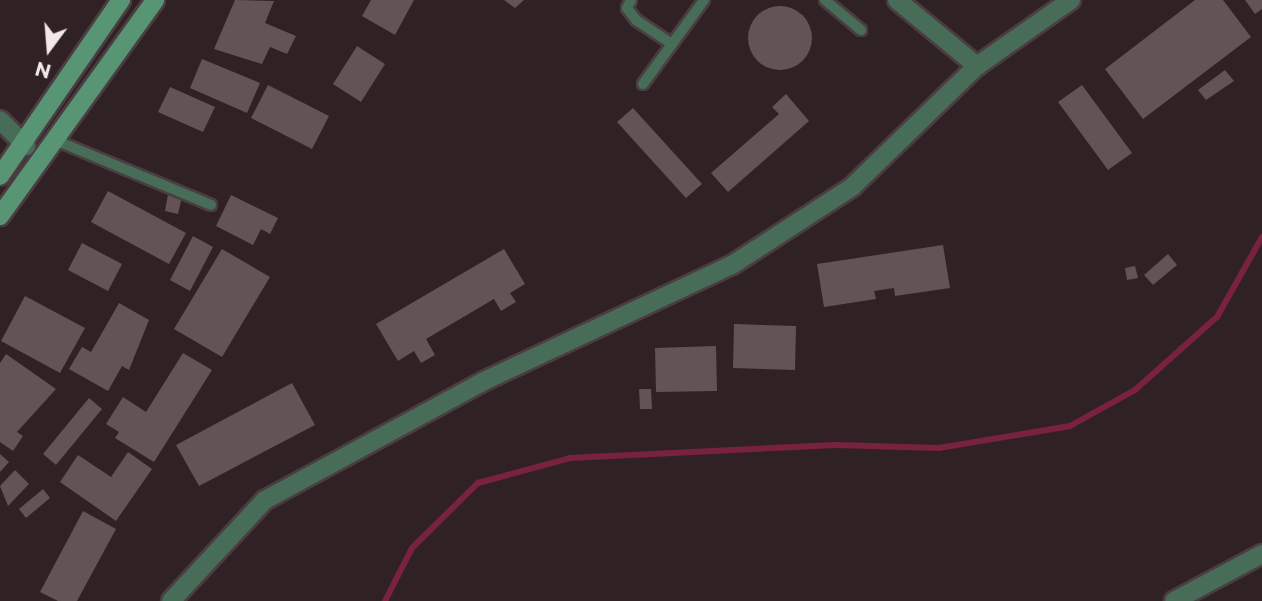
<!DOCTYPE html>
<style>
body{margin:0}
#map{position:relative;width:1262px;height:601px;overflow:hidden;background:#302125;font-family:Montserrat,sans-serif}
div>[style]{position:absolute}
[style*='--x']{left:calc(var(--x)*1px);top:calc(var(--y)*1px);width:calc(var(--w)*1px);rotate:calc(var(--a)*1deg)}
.stream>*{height:6px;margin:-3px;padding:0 3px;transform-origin:3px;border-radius:3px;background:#79223f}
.building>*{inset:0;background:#635256}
.round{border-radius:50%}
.roads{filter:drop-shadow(2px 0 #4b3d41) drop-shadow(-2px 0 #4b3d41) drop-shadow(0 2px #4b3d41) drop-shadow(0 -2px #4b3d41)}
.service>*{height:10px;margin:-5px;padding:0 5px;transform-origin:5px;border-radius:5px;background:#476d58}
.minor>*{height:18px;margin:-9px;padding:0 9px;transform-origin:9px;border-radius:9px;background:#476d58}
.secondary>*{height:18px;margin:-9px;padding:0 9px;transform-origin:9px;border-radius:9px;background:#579574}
span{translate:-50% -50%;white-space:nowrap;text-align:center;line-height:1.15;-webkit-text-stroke:6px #302125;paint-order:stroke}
.north{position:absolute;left:14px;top:14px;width:70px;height:70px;-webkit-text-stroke:5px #302125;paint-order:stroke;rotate:196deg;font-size:19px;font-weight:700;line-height:28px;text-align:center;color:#f2e8ea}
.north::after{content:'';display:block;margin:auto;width:24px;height:32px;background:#f2e8ea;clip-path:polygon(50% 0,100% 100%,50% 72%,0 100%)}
</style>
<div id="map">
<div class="stream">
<i style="--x:385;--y:601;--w:59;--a:-63"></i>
<i style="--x:412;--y:548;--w:93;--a:-44.6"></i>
<i style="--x:478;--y:483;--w:95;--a:-15.2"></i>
<i style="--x:570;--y:458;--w:266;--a:-2.8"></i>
<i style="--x:836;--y:445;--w:103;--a:1.7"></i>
<i style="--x:939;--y:448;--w:133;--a:-9.5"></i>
<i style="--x:1070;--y:426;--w:74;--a:-29"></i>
<i style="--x:1135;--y:390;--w:110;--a:-41.7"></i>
<i style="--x:1217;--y:317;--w:92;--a:-60.6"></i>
</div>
<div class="building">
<i style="clip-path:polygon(235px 0,274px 1px,265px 23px,296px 36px,287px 54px,270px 47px,262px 64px,214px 49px)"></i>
<i style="clip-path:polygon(371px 0,414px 0,395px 35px,362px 16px)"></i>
<i style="clip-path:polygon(504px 0,524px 0,515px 8px)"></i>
<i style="clip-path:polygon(1195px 0,1223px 0,1251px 37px,1143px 119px,1105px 69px)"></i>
<i style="clip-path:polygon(1245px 0,1262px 0,1262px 9px,1255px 14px)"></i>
<i class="round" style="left:748px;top:6px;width:64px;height:64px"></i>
<i style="clip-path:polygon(357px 46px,385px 64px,361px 102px,333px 84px)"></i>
<i style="clip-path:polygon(202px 59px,260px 83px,247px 113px,190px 88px)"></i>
<i style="clip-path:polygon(1225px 70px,1234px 81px,1206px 100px,1198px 90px)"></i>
<i style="clip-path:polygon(268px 85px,329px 116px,312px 149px,251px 118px)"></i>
<i style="clip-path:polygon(1082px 85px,1132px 153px,1108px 170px,1058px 102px)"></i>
<i style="clip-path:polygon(170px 87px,215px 107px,203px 132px,158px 112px)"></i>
<i style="clip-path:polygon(786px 94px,809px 121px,728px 192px,711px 173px,779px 114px,772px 107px)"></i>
<i style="clip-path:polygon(633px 108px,702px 184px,686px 198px,617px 122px)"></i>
<i style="clip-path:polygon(108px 191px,186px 233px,169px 264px,91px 222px)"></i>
<i style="clip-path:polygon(168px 194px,182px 197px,178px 214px,165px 211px)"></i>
<i style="clip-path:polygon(231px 195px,278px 218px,270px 234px,261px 229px,253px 245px,216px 226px)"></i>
<i style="clip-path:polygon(193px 236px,213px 247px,190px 291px,170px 280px)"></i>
<i style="clip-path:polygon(82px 243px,122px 264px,108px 291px,68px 270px)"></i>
<i style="clip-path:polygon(943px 245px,950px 288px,895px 296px,894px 288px,874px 291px,876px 299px,824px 307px,817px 264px)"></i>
<i style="clip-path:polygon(222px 249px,270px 277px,222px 357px,174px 329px)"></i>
<i style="clip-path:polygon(504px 249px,525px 284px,510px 293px,516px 302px,501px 311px,494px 299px,426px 339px,435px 355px,421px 363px,414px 351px,398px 361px,376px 324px)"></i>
<i style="clip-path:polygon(1168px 254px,1177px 265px,1153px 285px,1144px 275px)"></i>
<i style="clip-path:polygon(1135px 266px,1138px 278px,1127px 280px,1125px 268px)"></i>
<i style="clip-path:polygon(25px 296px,85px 328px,60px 373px,1px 341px)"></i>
<i style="clip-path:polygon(119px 303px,149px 320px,129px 370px,122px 366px,108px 391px,69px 369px,82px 347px,91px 352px)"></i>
<i style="clip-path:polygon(734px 324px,796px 326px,795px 370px,733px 368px)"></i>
<i style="clip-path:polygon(716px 346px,717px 391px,656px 392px,655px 348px)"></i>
<i style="clip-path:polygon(183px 353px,212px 370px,154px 462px,115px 438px,119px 432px,106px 424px,123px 397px,146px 412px)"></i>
<i style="clip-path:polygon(6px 354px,56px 389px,17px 432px,23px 436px,13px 451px,0 442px,0 363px)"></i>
<i style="clip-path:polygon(292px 383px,315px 425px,199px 486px,176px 445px)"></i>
<i style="clip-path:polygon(639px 389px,651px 389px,652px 409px,640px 409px)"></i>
<i style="clip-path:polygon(89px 398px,102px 409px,56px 465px,43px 454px)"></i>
<i style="clip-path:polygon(128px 452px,152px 469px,116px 521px,60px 482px,78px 455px,111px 477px)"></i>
<i style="clip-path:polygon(0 454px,9px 462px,0 472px)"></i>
<i style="clip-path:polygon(15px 470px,29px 484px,8px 506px,0 486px)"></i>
<i style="clip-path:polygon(43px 489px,50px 498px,26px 518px,19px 509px)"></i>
<i style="clip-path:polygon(83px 511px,116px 529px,77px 601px,58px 601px,40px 592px)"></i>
</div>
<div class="roads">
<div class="service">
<i style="--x:631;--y:0;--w:9;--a:117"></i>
<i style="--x:627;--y:8;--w:15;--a:53"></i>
<i style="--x:636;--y:20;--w:43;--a:33.7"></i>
<i style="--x:825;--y:0;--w:47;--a:39.8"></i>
<i style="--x:643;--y:84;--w:104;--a:-54"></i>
<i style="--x:55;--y:140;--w:169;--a:22.6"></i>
</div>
<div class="minor">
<i style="--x:897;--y:0;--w:104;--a:39.5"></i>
<i style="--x:0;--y:120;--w:37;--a:45"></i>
<i style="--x:171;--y:601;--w:138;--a:-47.1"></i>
<i style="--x:265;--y:500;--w:249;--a:-28.5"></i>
<i style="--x:484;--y:381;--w:274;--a:-25.1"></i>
<i style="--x:732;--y:265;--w:143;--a:-33"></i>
<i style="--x:852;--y:187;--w:174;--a:-44.1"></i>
<i style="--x:977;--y:66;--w:115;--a:-35.1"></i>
<i style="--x:1174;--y:601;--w:100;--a:-28.1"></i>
</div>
<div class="secondary">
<i style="--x:0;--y:176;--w:214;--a:-55.5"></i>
<i style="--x:0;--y:216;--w:266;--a:-54.3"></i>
</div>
</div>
<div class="north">N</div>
</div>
